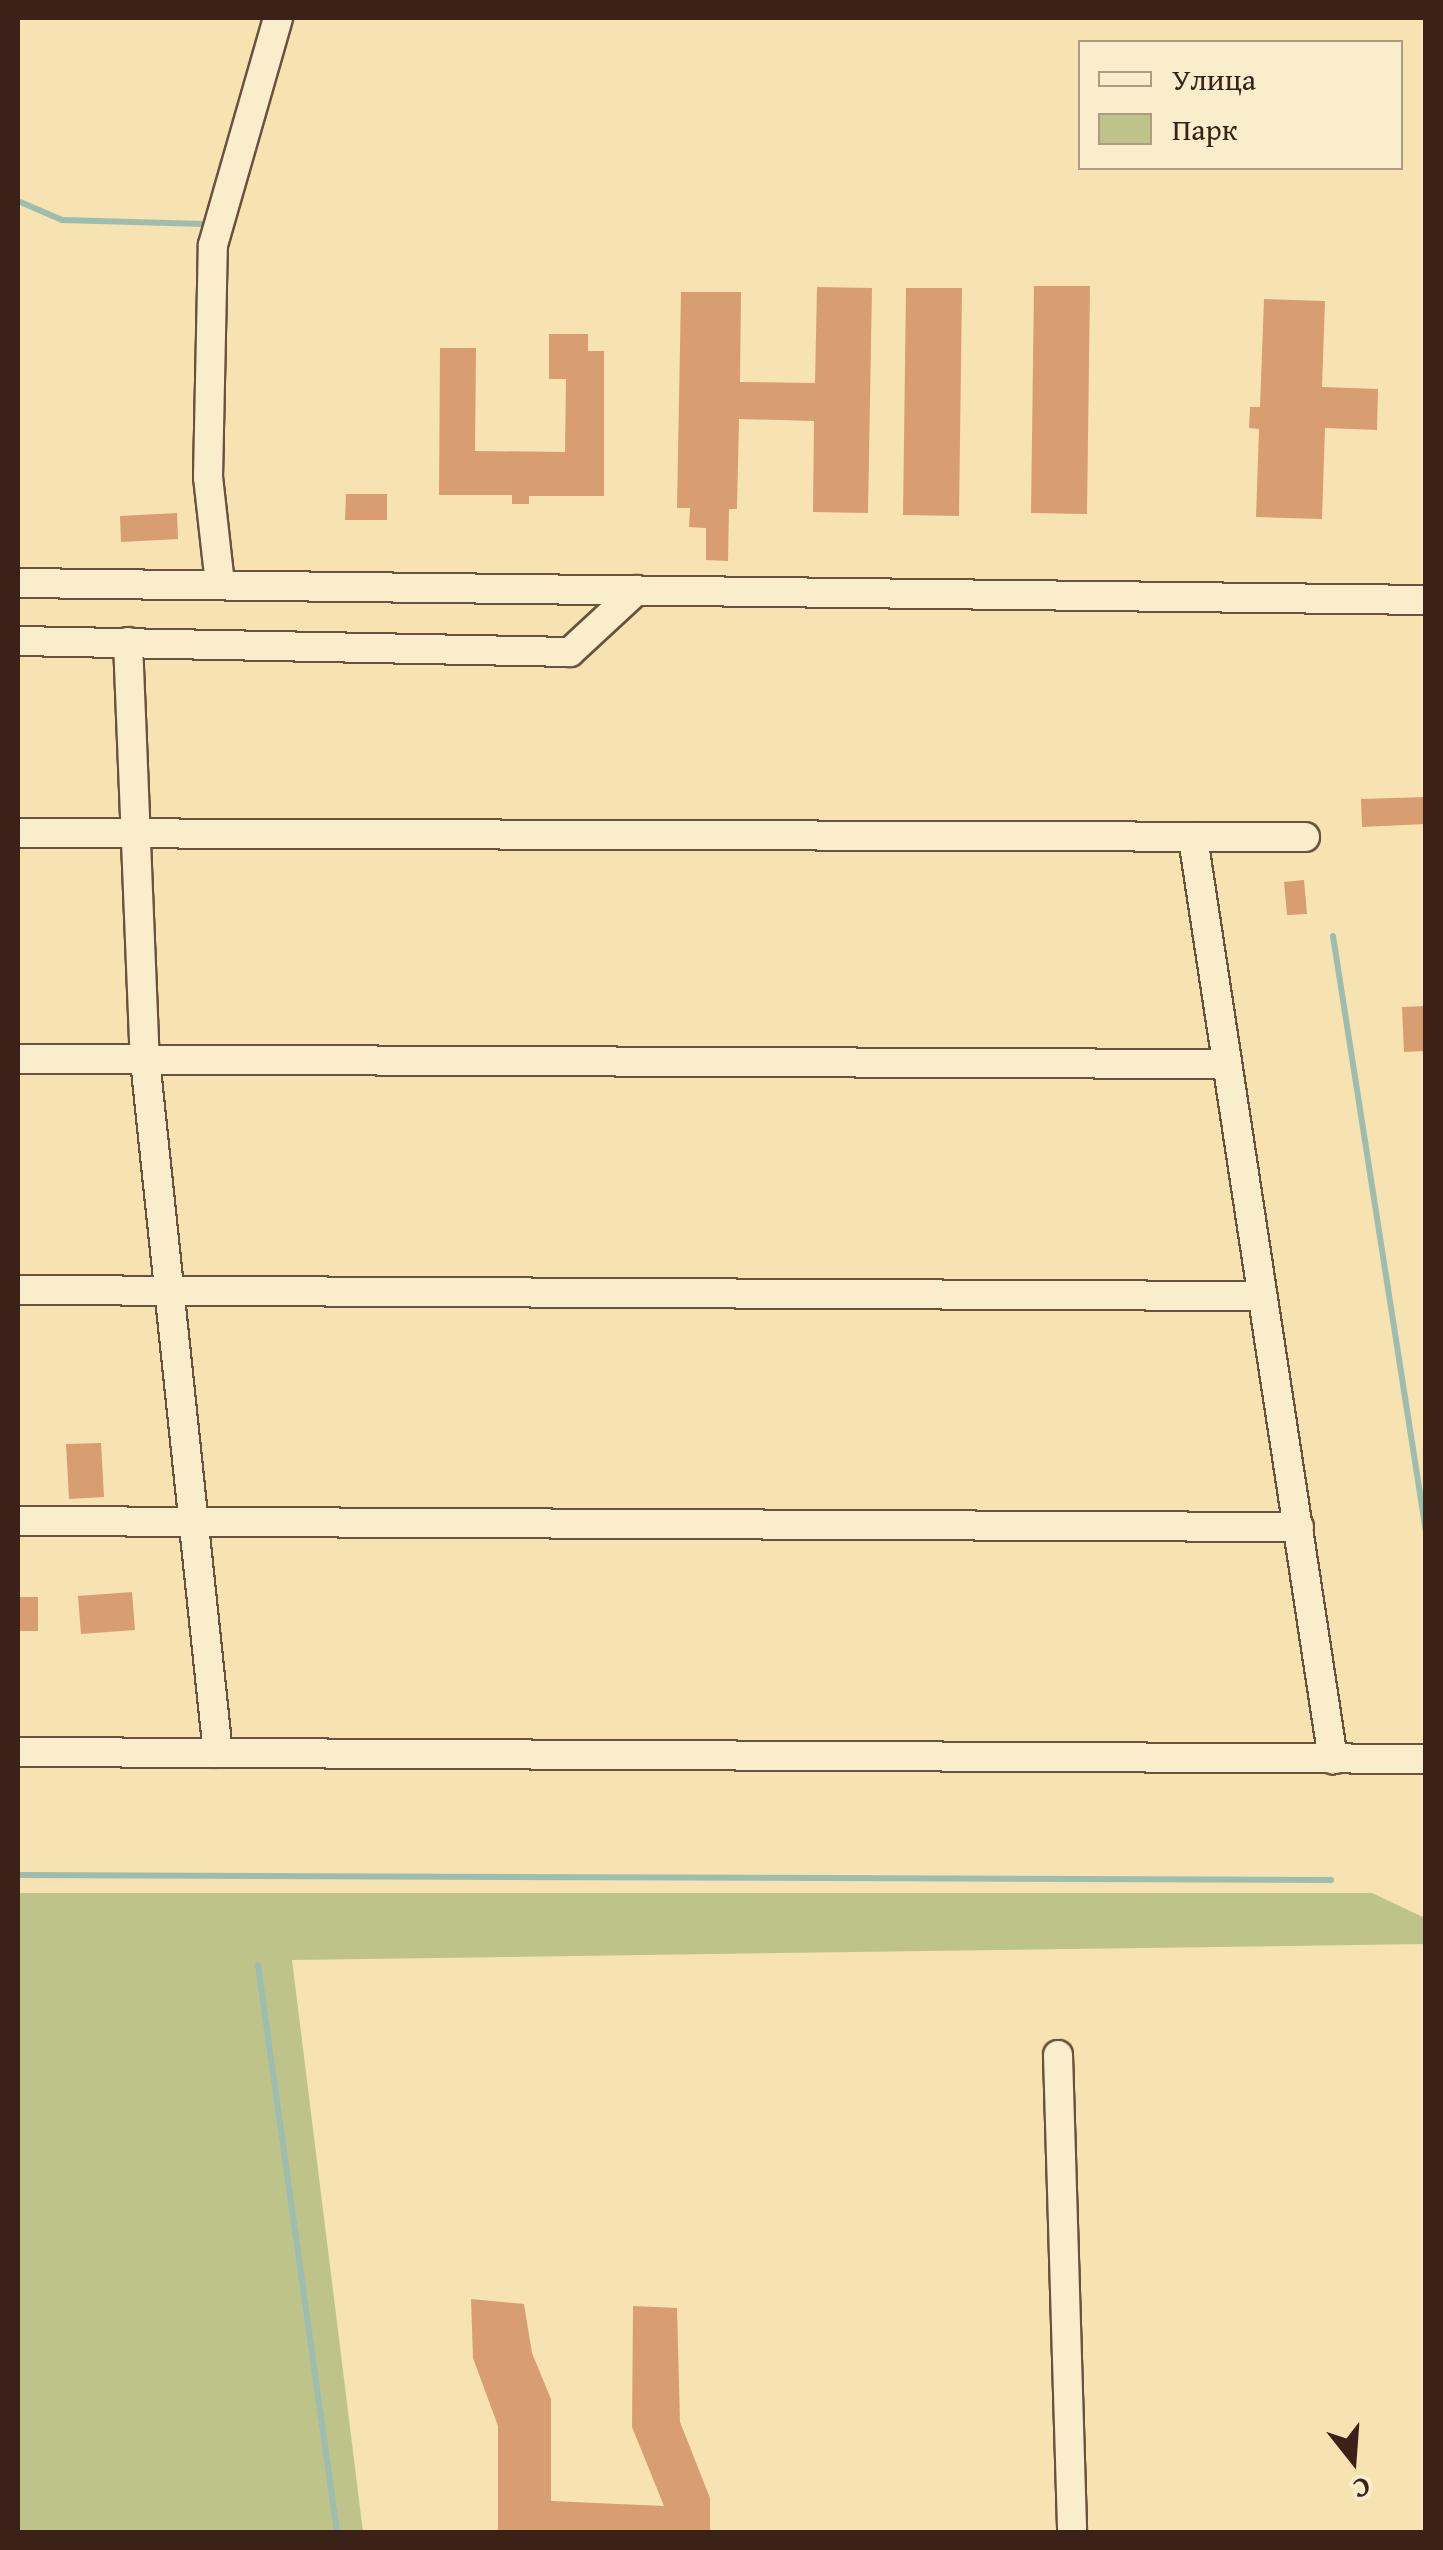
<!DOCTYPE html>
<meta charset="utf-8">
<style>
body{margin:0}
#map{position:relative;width:1443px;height:2550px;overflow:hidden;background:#f7e3b1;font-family:"Gentium Book Plus",serif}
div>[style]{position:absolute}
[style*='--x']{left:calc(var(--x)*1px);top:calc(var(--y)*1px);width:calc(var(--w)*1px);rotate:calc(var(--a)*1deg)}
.green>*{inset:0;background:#bec38a}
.stream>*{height:6px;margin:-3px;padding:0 3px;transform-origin:3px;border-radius:3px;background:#9dbeaf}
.building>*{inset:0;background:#d89e71}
.roads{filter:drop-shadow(2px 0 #69523e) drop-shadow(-2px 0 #69523e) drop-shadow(0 2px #69523e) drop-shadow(0 -2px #69523e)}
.minor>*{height:28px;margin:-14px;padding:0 14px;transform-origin:14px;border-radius:14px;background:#faedcc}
span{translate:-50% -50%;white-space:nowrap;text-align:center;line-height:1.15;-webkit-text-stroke:9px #faedcc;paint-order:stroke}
.frame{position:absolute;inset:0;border:20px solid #3a2218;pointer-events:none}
.legend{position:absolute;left:1078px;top:40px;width:325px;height:130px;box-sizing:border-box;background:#faedcc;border:2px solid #ad9c84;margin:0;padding:12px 18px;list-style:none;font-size:30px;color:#3a2218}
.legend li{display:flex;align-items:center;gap:20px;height:50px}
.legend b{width:50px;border:2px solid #ad9c84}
.north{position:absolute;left:1303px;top:2410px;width:100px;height:100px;-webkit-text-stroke:8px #faedcc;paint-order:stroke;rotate:163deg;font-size:28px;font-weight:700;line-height:40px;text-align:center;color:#3a2218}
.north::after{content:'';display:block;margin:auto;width:35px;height:45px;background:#3a2218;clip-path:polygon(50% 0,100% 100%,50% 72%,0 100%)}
</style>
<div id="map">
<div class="green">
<i style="clip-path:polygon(18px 1893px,1372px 1893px,1425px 1918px,1426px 1944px,292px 1960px,363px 2532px,18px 2532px)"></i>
</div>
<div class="stream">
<i style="--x:18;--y:201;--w:48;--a:23.4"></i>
<i style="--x:62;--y:220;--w:142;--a:1.6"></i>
<i style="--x:1333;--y:936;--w:603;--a:81.13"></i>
<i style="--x:18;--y:1875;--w:1313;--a:0.22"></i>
<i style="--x:258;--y:1965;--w:572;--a:82.07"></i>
</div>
<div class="building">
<i style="clip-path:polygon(1034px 286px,1090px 286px,1087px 514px,1031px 513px)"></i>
<i style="clip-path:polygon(817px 287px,872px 288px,868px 513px,813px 512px,814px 421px,739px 419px,737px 509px,729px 509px,728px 561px,706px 560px,706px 528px,689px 527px,690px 508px,677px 508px,681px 292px,741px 292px,740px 382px,815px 383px)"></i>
<i style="clip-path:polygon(906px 288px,962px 288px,959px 516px,903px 515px)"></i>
<i style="clip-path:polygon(1264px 299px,1325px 301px,1322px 387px,1378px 389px,1377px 430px,1325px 428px,1322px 519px,1256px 517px,1259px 429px,1249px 428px,1250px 407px,1260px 407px)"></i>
<i style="clip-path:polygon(549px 334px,588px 334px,588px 351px,604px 351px,604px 496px,529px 496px,529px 504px,512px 504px,512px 495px,439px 495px,440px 348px,476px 348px,475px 451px,565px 452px,566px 379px,549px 379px)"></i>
<i style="clip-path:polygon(346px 494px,387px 494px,387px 520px,345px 520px)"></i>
<i style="clip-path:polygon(177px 513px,178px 539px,121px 542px,120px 516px)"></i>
<i style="clip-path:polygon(1426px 797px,1426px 824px,1362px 827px,1361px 799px)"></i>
<i style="clip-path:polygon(1304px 880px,1307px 914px,1287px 915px,1284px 882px)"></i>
<i style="clip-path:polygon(1426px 1006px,1426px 1051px,1404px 1052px,1402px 1007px)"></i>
<i style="clip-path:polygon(101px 1443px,104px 1497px,69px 1499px,66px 1444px)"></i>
<i style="clip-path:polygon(132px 1592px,135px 1630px,81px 1634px,78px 1596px)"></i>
<i style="clip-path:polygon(18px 1597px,38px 1597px,38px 1631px,18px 1631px)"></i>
<i style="clip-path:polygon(471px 2299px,524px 2304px,532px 2353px,551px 2399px,551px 2501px,664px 2506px,632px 2427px,633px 2306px,677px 2308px,680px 2422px,710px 2498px,710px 2532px,498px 2532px,498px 2426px,473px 2358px)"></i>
</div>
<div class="roads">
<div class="minor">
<i style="--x:18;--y:583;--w:1408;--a:0.69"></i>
<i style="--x:220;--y:584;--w:108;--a:-96.4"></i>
<i style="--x:208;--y:477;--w:232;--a:-88.8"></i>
<i style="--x:213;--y:245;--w:236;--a:-74"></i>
<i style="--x:18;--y:641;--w:552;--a:1.14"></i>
<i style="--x:570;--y:652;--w:91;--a:-42.8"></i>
<i style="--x:128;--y:642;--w:418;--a:87.7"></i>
<i style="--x:145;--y:1060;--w:697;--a:83.99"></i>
<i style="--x:18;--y:833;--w:1287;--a:0.18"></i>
<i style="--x:1193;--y:838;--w:932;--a:81.36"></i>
<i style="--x:18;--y:1059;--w:1208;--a:0.24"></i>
<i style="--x:18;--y:1290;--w:1242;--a:0.28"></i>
<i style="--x:18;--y:1521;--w:1281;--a:0.27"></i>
<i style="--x:18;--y:1752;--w:1408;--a:0.28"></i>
<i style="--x:1058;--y:2055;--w:477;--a:88.3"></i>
</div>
</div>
<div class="frame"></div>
<ul class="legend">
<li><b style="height:12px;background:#faedcc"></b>Улица</li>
<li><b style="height:28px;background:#bec38a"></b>Парк</li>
</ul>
<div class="north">С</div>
</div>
